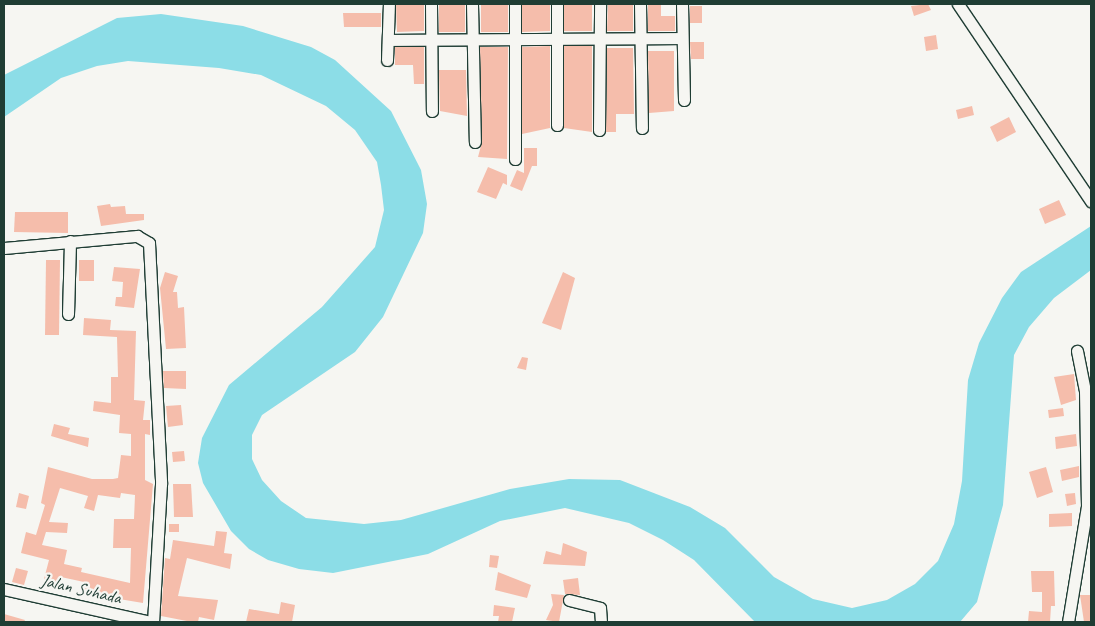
<!DOCTYPE html>
<style>
body{margin:0}
#map{position:relative;width:1095px;height:626px;overflow:hidden;background:#f6f6f2;font-family:Caveat,sans-serif}
div>[style]{position:absolute}
[style*='--x']{left:calc(var(--x)*1px);top:calc(var(--y)*1px);width:calc(var(--w)*1px);rotate:calc(var(--a)*1deg)}
.water>*{inset:0;background:#8cdde7}
.building>*{inset:0;background:#f5bdab}
.roads{filter:drop-shadow(1px 0 #1f3d34) drop-shadow(-1px 0 #1f3d34) drop-shadow(0 1px #1f3d34) drop-shadow(0 -1px #1f3d34)}
.minor>*{height:11px;margin:-5.5px;padding:0 5.5px;transform-origin:5.5px;border-radius:5.5px;background:#f6f6f2}
span{translate:-50% -50%;white-space:nowrap;text-align:center;line-height:1.15;-webkit-text-stroke:4.5px #f6f6f2;paint-order:stroke}
.street-label{font-size:18px;color:#1f3d34}
.frame{position:absolute;inset:0;border:5px solid #1f3d34;pointer-events:none}
</style>
<div id="map">
<div class="water">
<i style="clip-path:polygon(161px 14px,243px 26px,311px 47px,335px 60px,391px 111px,421px 170px,427px 204px,423px 233px,383px 317px,355px 352px,262px 415px,252px 435px,252px 459px,262px 480px,281px 501px,306px 518px,364px 524px,401px 520px,510px 489px,569px 479px,620px 480px,690px 507px,725px 528px,774px 577px,813px 599px,852px 608px,887px 600px,915px 584px,938px 561px,954px 524px,962px 481px,968px 380px,979px 343px,1002px 298px,1021px 272px,1091px 226px,1091px 270px,1054px 298px,1029px 327px,1014px 355px,1003px 505px,977px 602px,960px 622px,755px 622px,694px 560px,663px 540px,629px 523px,565px 508px,500px 521px,428px 554px,333px 573px,299px 569px,268px 560px,249px 549px,231px 531px,203px 483px,198px 463px,202px 438px,229px 385px,322px 307px,375px 247px,384px 210px,381px 185px,377px 162px,355px 130px,326px 106px,261px 75px,219px 68px,128px 61px,97px 66px,61px 78px,4px 117px,4px 75px,117px 18px)"></i>
</div>
<div class="building">
<i style="clip-path:polygon(396px 4px,424px 4px,424px 31px,397px 32px)"></i>
<i style="clip-path:polygon(439px 4px,465px 4px,465px 32px,439px 32px)"></i>
<i style="clip-path:polygon(481px 4px,508px 4px,508px 32px,481px 32px)"></i>
<i style="clip-path:polygon(522px 4px,550px 4px,550px 31px,522px 32px)"></i>
<i style="clip-path:polygon(564px 4px,592px 4px,592px 31px,564px 31px)"></i>
<i style="clip-path:polygon(608px 4px,633px 4px,633px 31px,607px 31px)"></i>
<i style="clip-path:polygon(648px 4px,661px 4px,661px 16px,675px 16px,675px 31px,648px 31px)"></i>
<i style="clip-path:polygon(928px 4px,931px 10px,914px 16px,911px 6px)"></i>
<i style="clip-path:polygon(690px 6px,702px 6px,702px 23px,690px 23px)"></i>
<i style="clip-path:polygon(343px 13px,381px 13px,381px 27px,344px 27px)"></i>
<i style="clip-path:polygon(936px 35px,938px 49px,926px 51px,924px 37px)"></i>
<i style="clip-path:polygon(690px 42px,704px 42px,704px 59px,691px 59px)"></i>
<i style="clip-path:polygon(550px 46px,550px 128px,522px 134px,522px 47px)"></i>
<i style="clip-path:polygon(564px 46px,592px 46px,592px 132px,564px 128px)"></i>
<i style="clip-path:polygon(395px 47px,424px 47px,424px 84px,414px 84px,413px 65px,395px 65px)"></i>
<i style="clip-path:polygon(480px 47px,508px 47px,507px 159px,478px 157px,482px 142px)"></i>
<i style="clip-path:polygon(607px 48px,633px 48px,634px 114px,616px 114px,616px 132px,606px 132px)"></i>
<i style="clip-path:polygon(648px 51px,674px 51px,674px 111px,649px 113px)"></i>
<i style="clip-path:polygon(439px 70px,466px 70px,467px 116px,440px 111px)"></i>
<i style="clip-path:polygon(972px 106px,974px 115px,958px 119px,956px 110px)"></i>
<i style="clip-path:polygon(1009px 117px,1016px 132px,997px 142px,990px 127px)"></i>
<i style="clip-path:polygon(524px 148px,537px 148px,537px 166px,532px 166px,522px 191px,510px 186px,517px 170px,524px 173px)"></i>
<i style="clip-path:polygon(488px 167px,507px 175px,507px 185px,503px 183px,496px 199px,477px 192px)"></i>
<i style="clip-path:polygon(1059px 200px,1066px 215px,1045px 224px,1039px 209px)"></i>
<i style="clip-path:polygon(110px 204px,111px 207px,125px 206px,126px 214px,144px 214px,144px 220px,101px 226px,97px 206px)"></i>
<i style="clip-path:polygon(15px 212px,68px 212px,68px 233px,14px 232px)"></i>
<i style="clip-path:polygon(46px 260px,60px 260px,59px 335px,45px 335px)"></i>
<i style="clip-path:polygon(79px 260px,94px 260px,94px 281px,79px 281px)"></i>
<i style="clip-path:polygon(114px 267px,140px 269px,134px 308px,115px 306px,116px 297px,122px 297px,123px 282px,112px 281px)"></i>
<i style="clip-path:polygon(165px 272px,178px 276px,173px 292px,177px 292px,178px 308px,184px 307px,186px 348px,166px 349px,160px 288px)"></i>
<i style="clip-path:polygon(563px 272px,575px 278px,561px 330px,542px 323px)"></i>
<i style="clip-path:polygon(evenodd,84px 318px,111px 320px,110px 330px,136px 331px,134px 400px,145px 401px,143px 420px,150px 420px,150px 435px,145px 434px,145px 480px,153px 484px,143px 603px,83px 593px,84px 582px,61px 577px,60px 584px,44px 579px,49px 560px,21px 553px,26px 532px,36px 535px,45px 505px,41px 503px,48px 467px,92px 479px,113px 479px,118px 478px,121px 455px,131px 456px,131px 434px,119px 433px,120px 415px,93px 411px,94px 401px,111px 403px,111px 377px,118px 377px,117px 337px,83px 335px,84px 318px,60px 488px,88px 496px,84px 508px,94px 511px,98px 495px,120px 498px,121px 493px,135px 495px,134px 519px,114px 519px,113px 548px,131px 548px,130px 583px,81px 572px,82px 568px,64px 564px,67px 550px,42px 545px,46px 532px,67px 533px,68px 523px,49px 522px,60px 488px)"></i>
<i style="clip-path:polygon(522px 357px,528px 358px,526px 370px,517px 368px)"></i>
<i style="clip-path:polygon(163px 371px,186px 371px,186px 389px,164px 388px)"></i>
<i style="clip-path:polygon(1074px 374px,1076px 400px,1061px 405px,1054px 377px)"></i>
<i style="clip-path:polygon(181px 405px,183px 425px,168px 427px,166px 406px)"></i>
<i style="clip-path:polygon(1063px 408px,1064px 416px,1049px 418px,1048px 410px)"></i>
<i style="clip-path:polygon(54px 424px,70px 428px,68px 434px,89px 438px,88px 447px,51px 436px)"></i>
<i style="clip-path:polygon(1076px 434px,1077px 446px,1056px 449px,1055px 437px)"></i>
<i style="clip-path:polygon(184px 451px,185px 461px,173px 462px,172px 452px)"></i>
<i style="clip-path:polygon(1079px 466px,1079px 477px,1062px 481px,1060px 470px)"></i>
<i style="clip-path:polygon(1046px 467px,1053px 492px,1037px 498px,1029px 472px)"></i>
<i style="clip-path:polygon(173px 484px,191px 484px,193px 517px,174px 517px)"></i>
<i style="clip-path:polygon(19px 493px,29px 496px,26px 509px,16px 507px)"></i>
<i style="clip-path:polygon(1075px 493px,1076px 504px,1067px 506px,1065px 494px)"></i>
<i style="clip-path:polygon(1072px 513px,1072px 526px,1049px 527px,1049px 514px)"></i>
<i style="clip-path:polygon(169px 524px,179px 524px,179px 532px,169px 532px)"></i>
<i style="clip-path:polygon(216px 531px,227px 532px,224px 553px,232px 554px,230px 569px,187px 558px,178px 596px,218px 600px,214px 620px,199px 617px,198px 622px,192px 622px,161px 616px,165px 558px,170px 559px,173px 540px,214px 546px)"></i>
<i style="clip-path:polygon(563px 543px,587px 552px,585px 566px,543px 564px,546px 551px,561px 555px)"></i>
<i style="clip-path:polygon(490px 555px,499px 556px,497px 568px,489px 567px)"></i>
<i style="clip-path:polygon(16px 568px,28px 571px,24px 585px,12px 582px)"></i>
<i style="clip-path:polygon(1031px 571px,1054px 571px,1055px 606px,1051px 606px,1050px 622px,1028px 622px,1029px 611px,1042px 612px,1042px 592px,1032px 592px)"></i>
<i style="clip-path:polygon(498px 572px,531px 585px,527px 598px,495px 590px)"></i>
<i style="clip-path:polygon(578px 578px,580px 595px,565px 594px,563px 580px)"></i>
<i style="clip-path:polygon(551px 594px,564px 595px,559px 622px,546px 620px,553px 605px)"></i>
<i style="clip-path:polygon(1080px 595px,1091px 595px,1091px 622px,1084px 622px)"></i>
<i style="clip-path:polygon(281px 602px,295px 605px,292px 622px,246px 622px,249px 609px,279px 614px)"></i>
<i style="clip-path:polygon(494px 605px,515px 608px,512px 622px,498px 622px,499px 616px,493px 616px)"></i>
<i style="clip-path:polygon(4px 614px,25px 620px,24px 622px,4px 622px)"></i>
</div>
<div class="roads">
<div class="minor">
<i style="--x:431;--y:4;--w:107;--a:89.5"></i>
<i style="--x:472;--y:4;--w:138;--a:88.8"></i>
<i style="--x:515;--y:4;--w:155;--a:90"></i>
<i style="--x:640;--y:4;--w:124;--a:89.1"></i>
<i style="--x:682;--y:4;--w:96;--a:88.8"></i>
<i style="--x:958;--y:4;--w:238;--a:56"></i>
<i style="--x:388;--y:40;--w:294;--a:-0.4"></i>
<i style="--x:387;--y:60;--w:56;--a:-88"></i>
<i style="--x:557;--y:125;--w:121;--a:-90"></i>
<i style="--x:599;--y:130;--w:126;--a:-89.5"></i>
<i style="--x:4;--y:248;--w:134;--a:-5.2"></i>
<i style="--x:137;--y:236;--w:14;--a:30"></i>
<i style="--x:149;--y:243;--w:241;--a:87.1"></i>
<i style="--x:161;--y:484;--w:138;--a:93.3"></i>
<i style="--x:68;--y:314;--w:73;--a:-88.4"></i>
<i style="--x:4;--y:589;--w:150;--a:12.7"></i>
<i style="--x:569;--y:600;--w:32;--a:14"></i>
<i style="--x:600;--y:608;--w:14;--a:86"></i>
<i style="--x:1068;--y:622;--w:118;--a:-80.7"></i>
<i style="--x:1087;--y:506;--w:115;--a:-91"></i>
<i style="--x:1085;--y:391;--w:41;--a:-101.3"></i>
</div>
</div>
<div class="street-label">
<span style="left:81px;top:589px;rotate:13deg">Jalan Suhada</span>
</div>
<div class="frame"></div>
</div>
